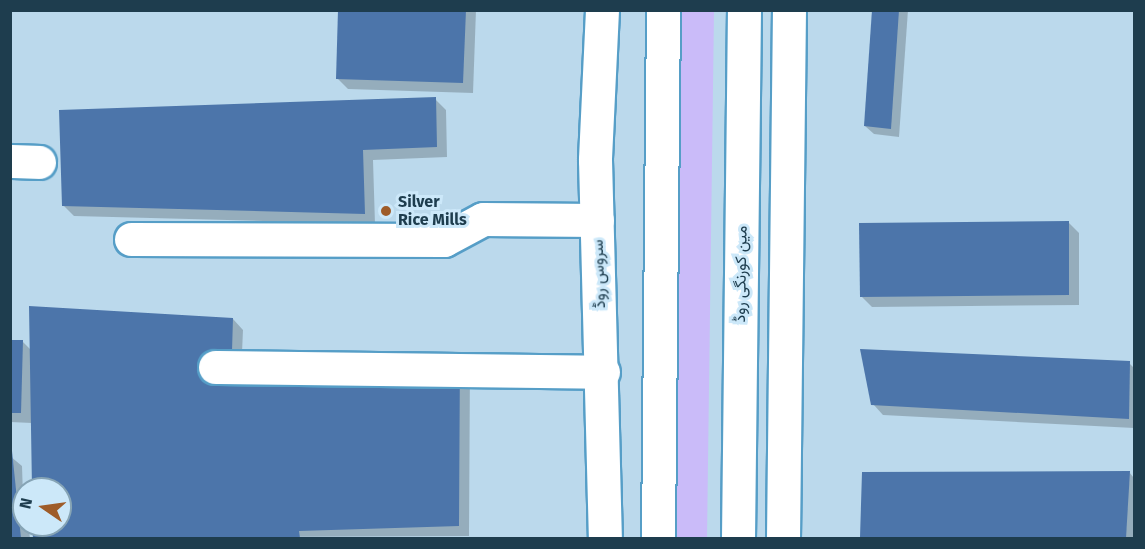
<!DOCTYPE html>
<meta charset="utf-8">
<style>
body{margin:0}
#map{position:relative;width:1145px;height:549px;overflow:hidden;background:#cce8f9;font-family:"Fira Sans",Vazirmatn,sans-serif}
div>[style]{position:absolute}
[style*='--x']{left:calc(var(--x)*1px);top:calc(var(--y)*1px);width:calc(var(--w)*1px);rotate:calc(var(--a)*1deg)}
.built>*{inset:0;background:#bbd9ec}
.green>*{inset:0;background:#cabbf9}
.shadow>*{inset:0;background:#0003}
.building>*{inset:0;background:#4c75aa}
.roads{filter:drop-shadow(2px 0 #569ec7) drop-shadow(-2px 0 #569ec7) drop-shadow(0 2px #569ec7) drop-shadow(0 -2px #569ec7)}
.minor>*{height:33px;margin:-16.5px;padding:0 16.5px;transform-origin:16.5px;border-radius:16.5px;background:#fff}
.major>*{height:33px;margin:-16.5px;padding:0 16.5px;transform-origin:16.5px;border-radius:16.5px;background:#fff}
.dots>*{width:16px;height:16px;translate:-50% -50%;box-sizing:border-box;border:3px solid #cce8f9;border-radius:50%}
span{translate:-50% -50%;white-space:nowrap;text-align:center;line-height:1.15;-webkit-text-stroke:6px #cce8f9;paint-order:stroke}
.poi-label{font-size:16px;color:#1e3d4e;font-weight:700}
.left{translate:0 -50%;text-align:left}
.street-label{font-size:16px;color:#1e3d4e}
.frame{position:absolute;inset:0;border:12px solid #1e3d4e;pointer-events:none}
.north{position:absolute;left:12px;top:477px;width:60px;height:60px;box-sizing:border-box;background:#cce8f9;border:2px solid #86a4b5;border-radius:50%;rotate:283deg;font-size:16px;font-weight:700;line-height:24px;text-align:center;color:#1e3d4e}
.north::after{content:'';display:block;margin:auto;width:21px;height:27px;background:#9e5c29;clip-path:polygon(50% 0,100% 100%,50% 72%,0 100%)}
</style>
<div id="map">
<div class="built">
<i style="clip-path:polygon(evenodd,10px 11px,1134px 11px,1134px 538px,11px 538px,10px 11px,24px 489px,60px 489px,60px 525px,24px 525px,24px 489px)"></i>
</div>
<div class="green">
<i style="clip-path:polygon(680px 11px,714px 11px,707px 538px,673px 538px)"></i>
</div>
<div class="shadow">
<i style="clip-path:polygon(339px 10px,476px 10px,473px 93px,348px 89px,337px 78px)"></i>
<i style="clip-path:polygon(874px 10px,908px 10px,899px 137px,874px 134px,865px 126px)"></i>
<i style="clip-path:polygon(435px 99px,446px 110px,447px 157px,373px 160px,375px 224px,74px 216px,64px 206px)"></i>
<i style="clip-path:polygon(1068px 222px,1079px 233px,1079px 305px,872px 307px,862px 297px)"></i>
<i style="clip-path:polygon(233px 319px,243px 330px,242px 353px,460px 353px,470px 364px,469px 536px,34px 538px,34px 525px,60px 525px,60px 489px,33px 489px,32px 423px,10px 422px,10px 341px,22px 341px,31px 350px)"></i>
<i style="clip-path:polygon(1129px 363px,1134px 368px,1134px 428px,883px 415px,873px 404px)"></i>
<i style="clip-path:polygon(10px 456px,22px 466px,24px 525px,28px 525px,30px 538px,10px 538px)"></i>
<i style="clip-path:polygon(1129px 472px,1134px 478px,1134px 538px,862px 538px,863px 474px)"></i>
</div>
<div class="building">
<i style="clip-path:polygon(338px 10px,466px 10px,463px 83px,336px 79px)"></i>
<i style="clip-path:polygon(872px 10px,899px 10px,891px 129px,864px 126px)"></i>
<i style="clip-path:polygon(436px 97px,437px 147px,363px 150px,365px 214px,62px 206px,59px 110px)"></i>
<i style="clip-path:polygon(1069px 221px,1069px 295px,860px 297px,859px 223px)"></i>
<i style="clip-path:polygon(29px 306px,233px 318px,232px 351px,460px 352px,459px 526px,299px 531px,300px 538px,33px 538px,32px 525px,60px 525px,60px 489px,32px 489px)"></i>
<i style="clip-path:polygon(10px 340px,23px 340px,21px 413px,10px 413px)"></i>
<i style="clip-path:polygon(860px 349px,1130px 361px,1129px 419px,871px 405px)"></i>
<i style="clip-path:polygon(10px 451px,12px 451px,21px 538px,10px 538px)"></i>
<i style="clip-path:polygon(1130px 471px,1126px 538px,860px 538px,862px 472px)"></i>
</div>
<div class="roads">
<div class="minor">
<i style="--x:602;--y:10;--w:150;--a:92.7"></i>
<i style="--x:595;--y:160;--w:378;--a:88.5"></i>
<i style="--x:10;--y:161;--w:29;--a:2"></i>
<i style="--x:131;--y:239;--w:313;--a:0.2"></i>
<i style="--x:444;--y:240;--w:44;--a:-28.3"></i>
<i style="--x:483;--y:219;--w:114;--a:0.5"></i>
<i style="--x:215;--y:367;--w:388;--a:0.7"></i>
<i style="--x:783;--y:538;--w:528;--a:-89.35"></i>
</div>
<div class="major">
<i style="--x:658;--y:538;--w:528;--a:-89.46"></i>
<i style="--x:738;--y:538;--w:528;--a:-89.35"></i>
</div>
</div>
<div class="dots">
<i style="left:386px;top:211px;background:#9e5c29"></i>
</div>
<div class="poi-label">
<span class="left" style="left:398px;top:211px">Silver<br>Rice Mills</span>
</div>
<div class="street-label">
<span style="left:599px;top:274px;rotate:-92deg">سروس روڈ</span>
<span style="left:741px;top:274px;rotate:-89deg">مین کورنگی روڈ</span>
</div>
<div class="frame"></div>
<div class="north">N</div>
</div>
